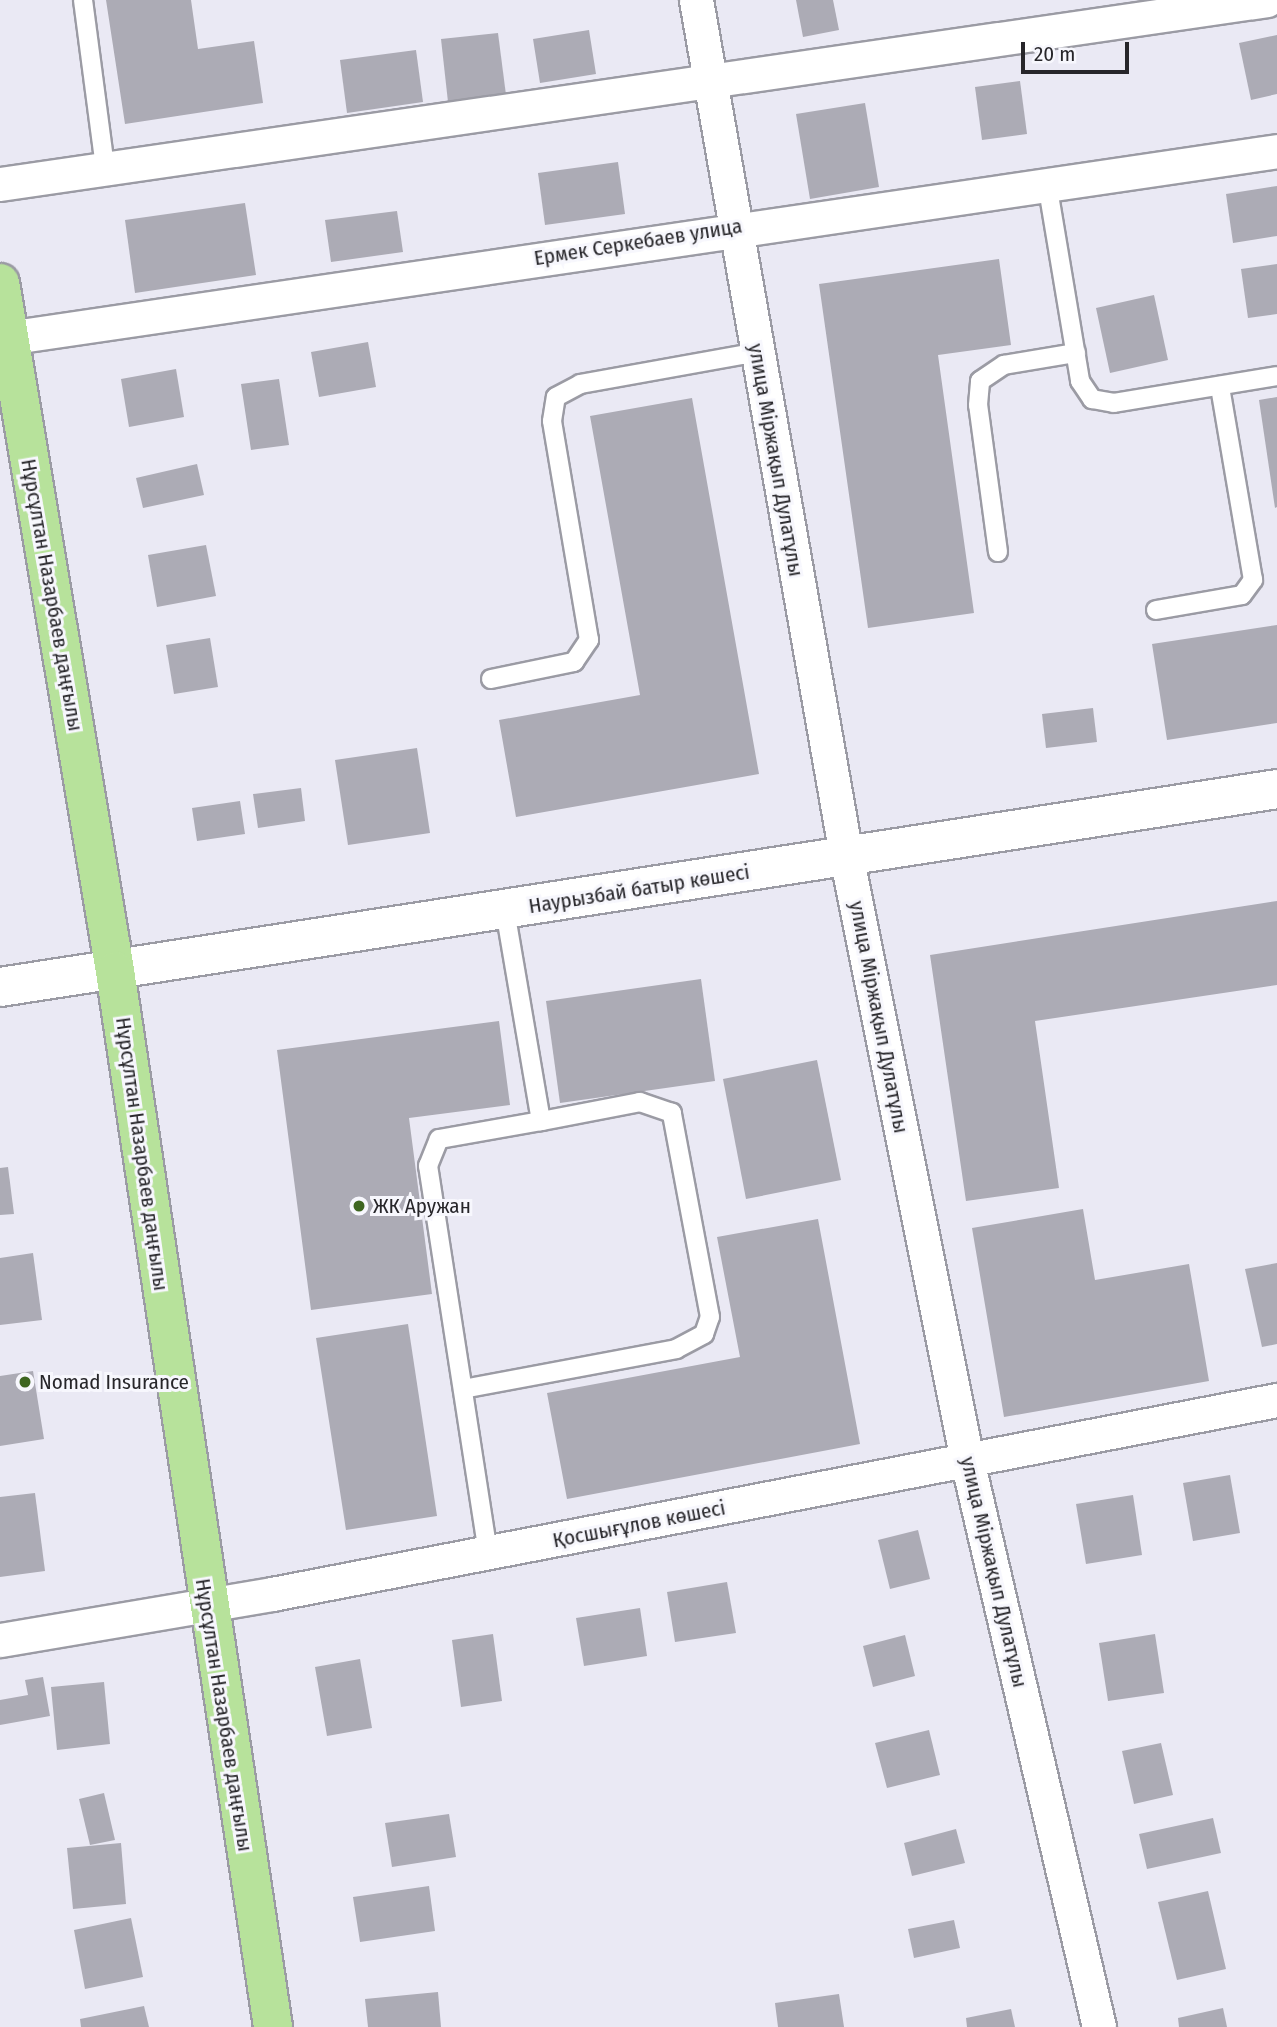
<!DOCTYPE html>
<meta charset="utf-8">
<style>
body{margin:0}
#map{position:relative;width:1277px;height:2027px;overflow:hidden;background:#eae9f4;font-family:"Fira Sans Condensed",sans-serif}
div>[style]{position:absolute}
[style*='--x']{left:calc(var(--x)*1px);top:calc(var(--y)*1px);width:calc(var(--w)*1px);rotate:calc(var(--a)*1deg)}
.building>*{inset:0;background:#acabb5}
.roads{filter:drop-shadow(2px 0 #9b9ba4) drop-shadow(-2px 0 #9b9ba4) drop-shadow(0 2px #9b9ba4) drop-shadow(0 -2px #9b9ba4)}
.service>*{height:18px;margin:-9px;padding:0 9px;transform-origin:9px;border-radius:9px;background:#fff}
.minor>*{height:33px;margin:-16.5px;padding:0 16.5px;transform-origin:16.5px;border-radius:16.5px;background:#fff}
.tertiary>*{height:38px;margin:-19px;padding:0 19px;transform-origin:19px;border-radius:19px;background:#fff}
.trunk>*{height:38px;margin:-19px;padding:0 19px;transform-origin:19px;border-radius:19px;background:#b7e29b}
.dots>*{width:19px;height:19px;translate:-50% -50%;box-sizing:border-box;border:4px solid #f7f7fd;border-radius:50%}
span{translate:-50% -50%;white-space:nowrap;text-align:center;line-height:1.15;-webkit-text-stroke:6px #f7f7fd;paint-order:stroke}
.street-label{font-size:21px;color:#27262a}
.poi-label{font-size:21px;color:#27262a}
.left{translate:0 -50%;text-align:left}
.scale{position:absolute;left:1021px;top:42px;width:108px;height:32px;box-sizing:border-box;border:4px solid #27262a;border-top:0;padding-left:9px;font-size:21px;line-height:24px;white-space:nowrap;color:#27262a;-webkit-text-stroke:5px #f7f7fd;paint-order:stroke}
</style>
<div id="map">
<div class="building">
<i style="clip-path:polygon(106px 0,191px 0,198px 49px,254px 41px,263px 103px,125px 124px)"></i>
<i style="clip-path:polygon(796px 0,833px 0,839px 30px,803px 37px)"></i>
<i style="clip-path:polygon(589px 30px,596px 74px,540px 83px,533px 39px)"></i>
<i style="clip-path:polygon(498px 33px,506px 95px,448px 102px,441px 39px)"></i>
<i style="clip-path:polygon(1277px 35px,1277px 94px,1251px 100px,1239px 43px)"></i>
<i style="clip-path:polygon(416px 50px,423px 102px,347px 113px,340px 60px)"></i>
<i style="clip-path:polygon(1020px 81px,1027px 134px,982px 140px,975px 87px)"></i>
<i style="clip-path:polygon(865px 103px,879px 187px,810px 199px,796px 114px)"></i>
<i style="clip-path:polygon(618px 162px,625px 214px,545px 225px,538px 173px)"></i>
<i style="clip-path:polygon(1277px 186px,1277px 236px,1233px 243px,1226px 194px)"></i>
<i style="clip-path:polygon(245px 203px,256px 275px,135px 293px,125px 220px)"></i>
<i style="clip-path:polygon(397px 211px,403px 252px,331px 262px,325px 220px)"></i>
<i style="clip-path:polygon(999px 259px,1011px 345px,938px 355px,974px 613px,868px 628px,819px 284px)"></i>
<i style="clip-path:polygon(1277px 264px,1277px 314px,1248px 318px,1241px 269px)"></i>
<i style="clip-path:polygon(1154px 295px,1168px 360px,1110px 373px,1096px 308px)"></i>
<i style="clip-path:polygon(368px 342px,376px 387px,319px 397px,311px 352px)"></i>
<i style="clip-path:polygon(176px 369px,184px 417px,129px 427px,121px 379px)"></i>
<i style="clip-path:polygon(279px 379px,289px 445px,251px 450px,241px 384px)"></i>
<i style="clip-path:polygon(1277px 397px,1277px 507px,1275px 508px,1259px 400px)"></i>
<i style="clip-path:polygon(692px 398px,759px 774px,516px 817px,499px 720px,640px 695px,590px 416px)"></i>
<i style="clip-path:polygon(197px 464px,204px 495px,143px 508px,136px 478px)"></i>
<i style="clip-path:polygon(206px 545px,216px 596px,157px 607px,148px 555px)"></i>
<i style="clip-path:polygon(1277px 625px,1277px 723px,1167px 740px,1152px 644px)"></i>
<i style="clip-path:polygon(210px 638px,218px 687px,174px 694px,166px 645px)"></i>
<i style="clip-path:polygon(1093px 708px,1097px 742px,1046px 748px,1042px 714px)"></i>
<i style="clip-path:polygon(417px 748px,430px 833px,348px 845px,335px 760px)"></i>
<i style="clip-path:polygon(301px 788px,305px 821px,258px 828px,253px 794px)"></i>
<i style="clip-path:polygon(240px 801px,245px 834px,197px 841px,192px 808px)"></i>
<i style="clip-path:polygon(1277px 901px,1277px 985px,1035px 1021px,1059px 1188px,966px 1201px,930px 955px)"></i>
<i style="clip-path:polygon(701px 979px,715px 1081px,560px 1103px,546px 1001px)"></i>
<i style="clip-path:polygon(499px 1021px,510px 1105px,409px 1118px,432px 1294px,311px 1310px,277px 1050px)"></i>
<i style="clip-path:polygon(817px 1060px,841px 1180px,746px 1199px,723px 1079px)"></i>
<i style="clip-path:polygon(8px 1167px,14px 1214px,0 1215px,0 1168px)"></i>
<i style="clip-path:polygon(1083px 1209px,1095px 1280px,1189px 1264px,1209px 1381px,1004px 1417px,972px 1228px)"></i>
<i style="clip-path:polygon(818px 1219px,860px 1444px,567px 1499px,547px 1393px,740px 1357px,717px 1237px)"></i>
<i style="clip-path:polygon(33px 1253px,42px 1320px,0 1325px,0 1258px)"></i>
<i style="clip-path:polygon(1277px 1263px,1277px 1344px,1262px 1347px,1245px 1269px)"></i>
<i style="clip-path:polygon(408px 1324px,437px 1516px,346px 1530px,316px 1338px)"></i>
<i style="clip-path:polygon(33px 1371px,44px 1439px,0 1446px,0 1376px)"></i>
<i style="clip-path:polygon(1230px 1475px,1240px 1533px,1193px 1541px,1183px 1483px)"></i>
<i style="clip-path:polygon(35px 1493px,45px 1571px,0 1577px,0 1497px)"></i>
<i style="clip-path:polygon(1133px 1495px,1142px 1555px,1086px 1564px,1076px 1504px)"></i>
<i style="clip-path:polygon(918px 1530px,930px 1579px,890px 1589px,878px 1540px)"></i>
<i style="clip-path:polygon(727px 1582px,736px 1633px,675px 1642px,667px 1592px)"></i>
<i style="clip-path:polygon(640px 1608px,647px 1656px,584px 1666px,576px 1618px)"></i>
<i style="clip-path:polygon(493px 1634px,502px 1701px,461px 1707px,452px 1640px)"></i>
<i style="clip-path:polygon(1155px 1634px,1164px 1693px,1108px 1701px,1099px 1643px)"></i>
<i style="clip-path:polygon(905px 1635px,915px 1676px,873px 1687px,863px 1646px)"></i>
<i style="clip-path:polygon(360px 1659px,372px 1728px,327px 1736px,315px 1667px)"></i>
<i style="clip-path:polygon(43px 1677px,50px 1716px,0 1725px,0 1700px,28px 1695px,25px 1680px)"></i>
<i style="clip-path:polygon(104px 1682px,110px 1744px,57px 1750px,51px 1687px)"></i>
<i style="clip-path:polygon(929px 1730px,940px 1775px,887px 1788px,875px 1743px)"></i>
<i style="clip-path:polygon(1161px 1743px,1173px 1795px,1134px 1804px,1122px 1751px)"></i>
<i style="clip-path:polygon(104px 1793px,115px 1840px,90px 1845px,79px 1799px)"></i>
<i style="clip-path:polygon(449px 1814px,456px 1857px,392px 1867px,385px 1823px)"></i>
<i style="clip-path:polygon(1213px 1818px,1221px 1853px,1147px 1869px,1139px 1834px)"></i>
<i style="clip-path:polygon(956px 1829px,965px 1863px,912px 1876px,904px 1843px)"></i>
<i style="clip-path:polygon(121px 1843px,126px 1904px,73px 1909px,67px 1848px)"></i>
<i style="clip-path:polygon(429px 1886px,435px 1931px,360px 1942px,353px 1897px)"></i>
<i style="clip-path:polygon(1208px 1891px,1226px 1969px,1177px 1980px,1158px 1902px)"></i>
<i style="clip-path:polygon(131px 1918px,143px 1977px,85px 1989px,74px 1930px)"></i>
<i style="clip-path:polygon(954px 1920px,960px 1948px,914px 1958px,908px 1929px)"></i>
<i style="clip-path:polygon(438px 1992px,441px 2027px,368px 2027px,365px 1999px)"></i>
<i style="clip-path:polygon(839px 1994px,844px 2027px,778px 2027px,775px 2003px)"></i>
<i style="clip-path:polygon(144px 2006px,149px 2027px,81px 2027px,80px 2019px)"></i>
<i style="clip-path:polygon(1223px 2008px,1227px 2027px,1179px 2027px,1178px 2018px)"></i>
<i style="clip-path:polygon(1011px 2009px,1015px 2027px,967px 2027px,966px 2018px)"></i>
</div>
<div class="roads">
<div class="service">
<i style="--x:83;--y:0;--w:169;--a:82.5"></i>
<i style="--x:1047;--y:183;--w:201;--a:80.5"></i>
<i style="--x:1080;--y:381;--w:22;--a:56"></i>
<i style="--x:1092;--y:399;--w:22;--a:10"></i>
<i style="--x:1114;--y:403;--w:165;--a:-9.4"></i>
<i style="--x:998;--y:552;--w:148;--a:-97.7"></i>
<i style="--x:978;--y:405;--w:24;--a:-85"></i>
<i style="--x:980;--y:381;--w:29;--a:-34"></i>
<i style="--x:1004;--y:365;--w:73;--a:-9.5"></i>
<i style="--x:1156;--y:610;--w:87;--a:-9.9"></i>
<i style="--x:1242;--y:595;--w:19;--a:-54"></i>
<i style="--x:1253;--y:580;--w:197;--a:-99.7"></i>
<i style="--x:491;--y:679;--w:85;--a:-11.6"></i>
<i style="--x:574;--y:662;--w:27;--a:-56"></i>
<i style="--x:589;--y:640;--w:222;--a:-99.6"></i>
<i style="--x:552;--y:421;--w:24;--a:-81"></i>
<i style="--x:556;--y:397;--w:27;--a:-28"></i>
<i style="--x:580;--y:384;--w:180;--a:-10.2"></i>
<i style="--x:463;--y:1389;--w:217;--a:-10.6"></i>
<i style="--x:676;--y:1349;--w:32;--a:-28"></i>
<i style="--x:704;--y:1334;--w:18;--a:-71"></i>
<i style="--x:710;--y:1317;--w:208;--a:-100.6"></i>
<i style="--x:672;--y:1113;--w:34;--a:-161"></i>
<i style="--x:640;--y:1102;--w:101;--a:169.1"></i>
<i style="--x:488;--y:1553;--w:392;--a:-98.8"></i>
<i style="--x:428;--y:1166;--w:29;--a:-68"></i>
<i style="--x:439;--y:1139;--w:104;--a:-10"></i>
<i style="--x:541;--y:1121;--w:214;--a:-99.7"></i>
</div>
<div class="minor">
<i style="--x:696;--y:0;--w:868;--a:80.05"></i>
<i style="--x:846;--y:855;--w:617;--a:78.69"></i>
<i style="--x:967;--y:1460;--w:582;--a:76.89"></i>
<i style="--x:0;--y:184;--w:1280;--a:-8.26"></i>
<i style="--x:0;--y:339;--w:1291;--a:-8.37"></i>
<i style="--x:0;--y:1640;--w:276;--a:-9.6"></i>
<i style="--x:272;--y:1594;--w:1024;--a:-10.93"></i>
</div>
<div class="tertiary">
<i style="--x:0;--y:987;--w:1292;--a:-8.81"></i>
</div>
<div class="trunk">
<i style="--x:0;--y:283;--w:698;--a:80.51"></i>
<i style="--x:115;--y:971;--w:1068;--a:81.49"></i>
</div>
</div>
<div class="dots">
<i style="left:359px;top:1206px;background:#3e6520"></i>
<i style="left:25px;top:1382px;background:#3e6520"></i>
</div>
<div class="street-label">
<span style="left:638px;top:242px;rotate:-9deg">Ермек Серкебаев улица</span>
<span style="left:776px;top:460px;rotate:80deg">улица Міржақып Дулатұлы</span>
<span style="left:52px;top:595px;rotate:80deg">Нұрсұлтан Назарбаев даңғылы</span>
<span style="left:639px;top:889px;rotate:-9deg">Наурызбай батыр көшесі</span>
<span style="left:879px;top:1017px;rotate:79deg">улица Міржақып Дулатұлы</span>
<span style="left:142px;top:1154px;rotate:82deg">Нұрсұлтан Назарбаев даңғылы</span>
<span style="left:639px;top:1524px;rotate:-11deg">Қосшығұлов көшесі</span>
<span style="left:994px;top:1572px;rotate:77deg">улица Міржақып Дулатұлы</span>
<span style="left:224px;top:1715px;rotate:81deg">Нұрсұлтан Назарбаев даңғылы</span>
</div>
<div class="poi-label">
<span class="left" style="left:373px;top:1206px">ЖК Аружан</span>
<span class="left" style="left:39px;top:1382px">Nomad Insurance</span>
</div>
<div class="scale">20 m</div>
</div>
